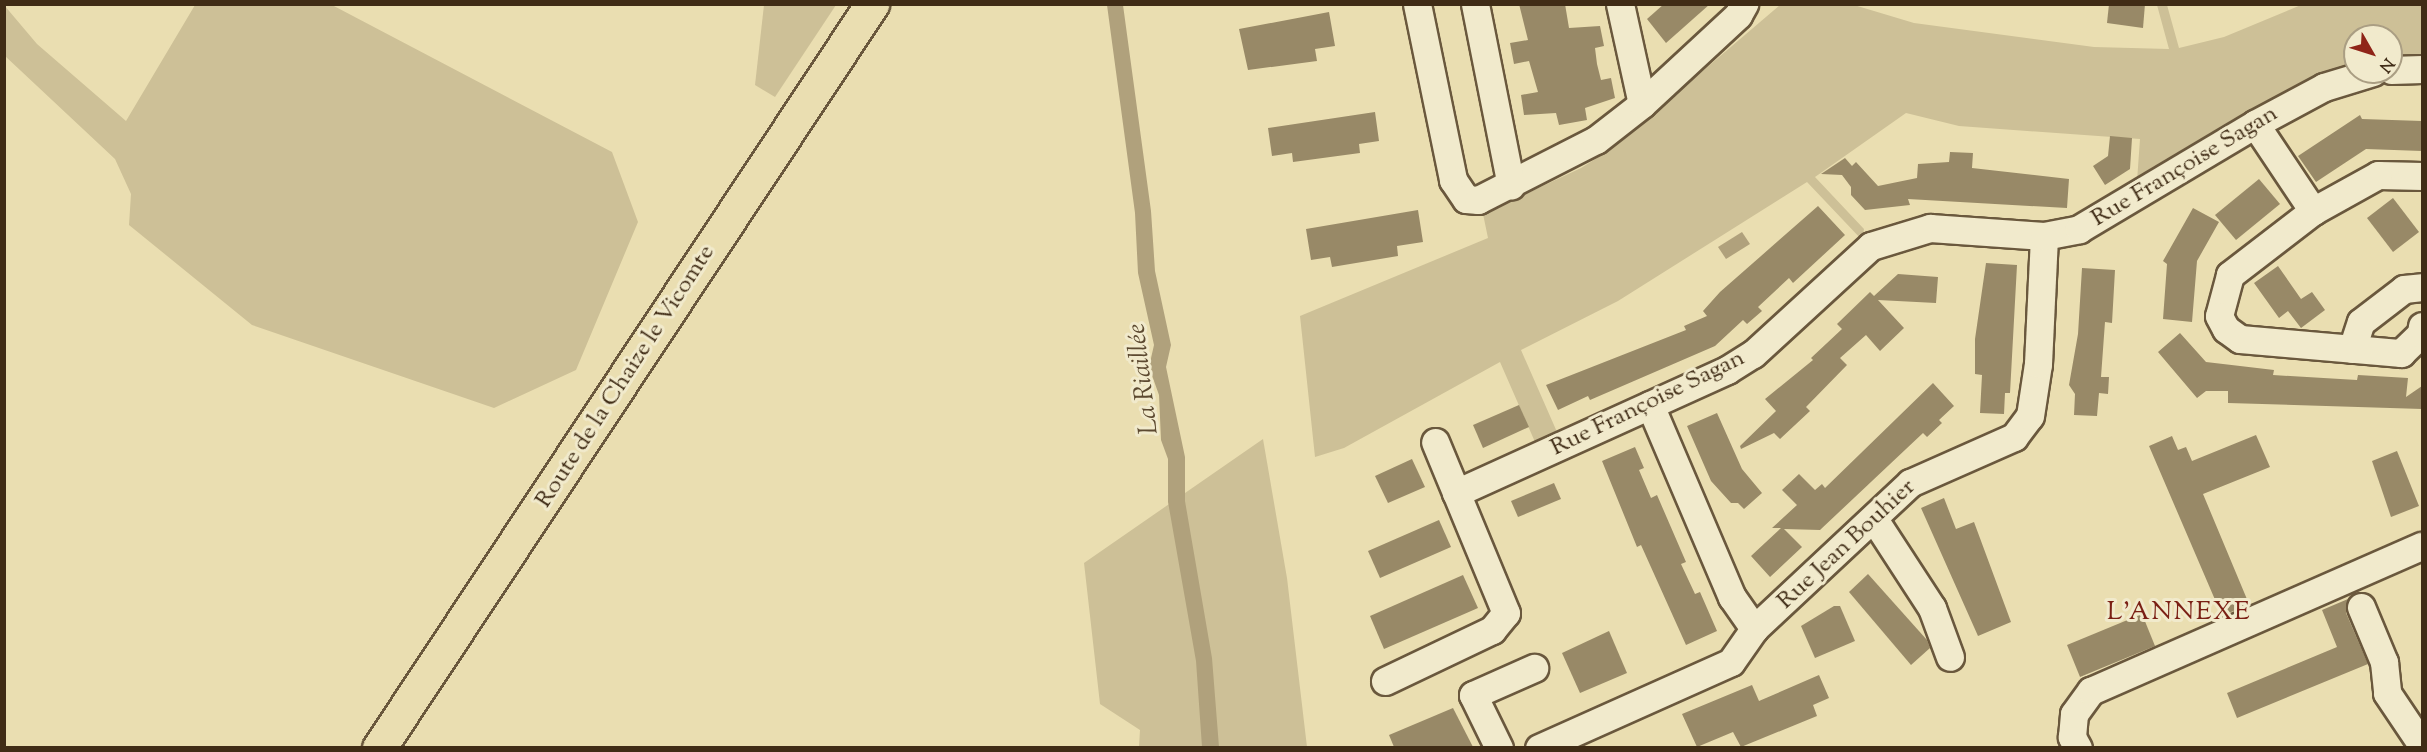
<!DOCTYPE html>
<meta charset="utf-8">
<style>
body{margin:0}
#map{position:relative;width:2427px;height:752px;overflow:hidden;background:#eadeb1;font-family:"Sorts Mill Goudy",serif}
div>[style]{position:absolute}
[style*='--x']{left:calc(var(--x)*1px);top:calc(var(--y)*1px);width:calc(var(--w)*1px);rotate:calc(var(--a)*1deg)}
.green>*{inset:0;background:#cdc097}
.water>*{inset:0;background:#b0a17c}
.building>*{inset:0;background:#988967}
.roads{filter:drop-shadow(2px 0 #6a583d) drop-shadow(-2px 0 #6a583d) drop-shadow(0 2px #6a583d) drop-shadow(0 -2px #6a583d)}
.minor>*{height:27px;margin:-13.5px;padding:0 13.5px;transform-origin:13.5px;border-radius:13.5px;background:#f1eacc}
.major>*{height:33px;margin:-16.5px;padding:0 16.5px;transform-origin:16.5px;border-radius:16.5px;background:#eadeb1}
span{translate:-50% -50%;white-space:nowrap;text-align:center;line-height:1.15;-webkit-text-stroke:6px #f1eacc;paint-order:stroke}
.street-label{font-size:24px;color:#402c16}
.water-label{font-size:26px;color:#5c4930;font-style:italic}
.neighbourhood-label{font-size:26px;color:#7a1f14;letter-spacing:1.5px}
.frame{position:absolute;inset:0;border:6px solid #402c16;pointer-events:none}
.north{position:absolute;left:2343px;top:24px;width:60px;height:60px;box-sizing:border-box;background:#f1eacc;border:2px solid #aa9e83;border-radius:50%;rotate:129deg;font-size:16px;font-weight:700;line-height:24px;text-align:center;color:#402c16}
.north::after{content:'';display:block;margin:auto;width:21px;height:27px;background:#8f2418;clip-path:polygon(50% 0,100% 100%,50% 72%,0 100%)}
</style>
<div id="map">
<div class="green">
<i style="clip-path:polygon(4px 5px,37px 44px,126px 121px,195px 5px,332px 5px,612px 152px,638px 222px,576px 370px,494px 408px,252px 325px,129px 225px,131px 194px,115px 159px,5px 56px)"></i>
<i style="clip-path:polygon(764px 5px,836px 5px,775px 97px,755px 85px)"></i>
<i style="clip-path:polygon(1780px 5px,1854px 5px,1914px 23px,2094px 47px,2169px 49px,2157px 5px,2167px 5px,2179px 48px,2224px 37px,2301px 5px,2422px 5px,2422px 60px,2391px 61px,2391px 36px,2355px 36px,2355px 67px,2137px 181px,2140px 139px,1959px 126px,1906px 113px,1815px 177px,1864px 229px,1862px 240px,1807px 182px,1618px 301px,1521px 350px,1557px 432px,1535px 442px,1500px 362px,1344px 448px,1315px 457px,1300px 316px,1488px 238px,1483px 214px,1581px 168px,1610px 150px)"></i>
<i style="clip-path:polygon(1263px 439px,1287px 578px,1307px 747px,1139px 747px,1140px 730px,1100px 704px,1084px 563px)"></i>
</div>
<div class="water">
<i style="clip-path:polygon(1107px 5px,1123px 5px,1151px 211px,1155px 271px,1171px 345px,1166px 367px,1185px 457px,1185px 501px,1212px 658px,1219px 747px,1202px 747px,1196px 661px,1168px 502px,1168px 459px,1161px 440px,1159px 395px,1149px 367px,1154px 345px,1138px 273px,1135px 213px)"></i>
<i style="clip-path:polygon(1742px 232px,1750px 244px,1726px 259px,1718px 247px)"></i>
</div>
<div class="building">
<i style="clip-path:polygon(1519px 4px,1565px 4px,1569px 28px,1600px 26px,1604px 46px,1595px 48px,1597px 64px,1601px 80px,1611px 78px,1615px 98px,1585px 108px,1587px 120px,1559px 125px,1556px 113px,1524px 115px,1521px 95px,1538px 92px,1529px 61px,1514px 64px,1510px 43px,1528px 40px)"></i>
<i style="clip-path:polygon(1664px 4px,1710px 4px,1666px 43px,1647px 19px)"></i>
<i style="clip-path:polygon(2109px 4px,2145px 4px,2143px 28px,2107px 23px)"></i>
<i style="clip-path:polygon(1329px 12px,1335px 46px,1315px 49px,1317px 61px,1248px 70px,1239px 29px)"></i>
<i style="clip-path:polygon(1375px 112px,1379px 141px,1359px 144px,1360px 153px,1293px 162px,1292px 153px,1272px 156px,1268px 128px)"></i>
<i style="clip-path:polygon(2360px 115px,2362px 119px,2422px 121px,2422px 151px,2366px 149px,2316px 182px,2298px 156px)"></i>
<i style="clip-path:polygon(2110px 136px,2132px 138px,2130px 169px,2105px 185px,2093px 166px,2108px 156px)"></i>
<i style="clip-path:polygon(1950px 152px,1973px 153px,1972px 168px,2069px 179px,2067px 208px,1908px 199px,1910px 205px,1865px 210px,1851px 195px,1851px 187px,1842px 175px,1821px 174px,1845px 158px,1852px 166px,1856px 162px,1878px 186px,1917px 178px,1918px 164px,1949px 162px)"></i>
<i style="clip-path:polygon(2259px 179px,2280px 204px,2236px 240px,2215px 215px)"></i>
<i style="clip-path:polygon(2393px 198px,2419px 232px,2393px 252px,2367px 218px)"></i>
<i style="clip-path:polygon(1818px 206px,1845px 235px,1793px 283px,1789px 278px,1758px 307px,1762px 311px,1747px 324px,1743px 320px,1715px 346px,1590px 400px,1588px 396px,1558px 410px,1546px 385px,1686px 330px,1684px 326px,1707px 316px,1703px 311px,1720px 292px)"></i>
<i style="clip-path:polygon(2193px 208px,2219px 222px,2197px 261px,2192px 322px,2163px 319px,2167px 264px,2163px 261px)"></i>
<i style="clip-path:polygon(1418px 210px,1423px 242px,1397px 246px,1398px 256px,1332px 267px,1330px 257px,1311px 260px,1306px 229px)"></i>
<i style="clip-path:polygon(1986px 263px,2017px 265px,2010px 393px,2005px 393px,2004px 414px,1980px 413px,1982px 375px,1975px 374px,1975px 339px)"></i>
<i style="clip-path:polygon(2278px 266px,2301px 299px,2312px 292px,2325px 310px,2301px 328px,2288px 311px,2279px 318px,2254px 283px)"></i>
<i style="clip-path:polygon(2082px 268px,2115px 270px,2112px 323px,2105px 322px,2101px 377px,2109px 377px,2108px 394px,2099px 393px,2097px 416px,2074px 415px,2075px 394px,2069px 385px,2078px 334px)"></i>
<i style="clip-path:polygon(1898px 274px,1938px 277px,1936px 303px,1878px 300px,1904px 328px,1880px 351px,1866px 335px,1840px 358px,1847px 365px,1806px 407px,1810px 411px,1780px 439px,1774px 433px,1741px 449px,1740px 446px,1776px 411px,1765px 399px,1813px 360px,1811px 358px,1842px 329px,1837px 324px,1870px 292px,1874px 296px)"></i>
<i style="clip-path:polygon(2180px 333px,2206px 362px,2274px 370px,2273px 375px,2357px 380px,2358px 375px,2408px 378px,2406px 397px,2422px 386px,2422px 409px,2228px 403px,2228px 391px,2206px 391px,2197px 398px,2158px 352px)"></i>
<i style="clip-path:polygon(1933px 383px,1954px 406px,1939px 420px,1942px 423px,1927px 437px,1923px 433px,1820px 530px,1784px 529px,1802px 547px,1770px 577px,1751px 556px,1781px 528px,1772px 528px,1797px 505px,1782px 490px,1799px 474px,1815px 490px,1822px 484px,1825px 488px)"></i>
<i style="clip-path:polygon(1519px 405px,1529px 427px,1483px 448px,1473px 425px)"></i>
<i style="clip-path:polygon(1717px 413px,1742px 469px,1762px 493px,1744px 509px,1738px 503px,1731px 503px,1711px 481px,1687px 426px)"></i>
<i style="clip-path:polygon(2256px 435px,2270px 467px,2203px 494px,2249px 604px,2222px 616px,2149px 446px,2172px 436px,2178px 450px,2186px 447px,2192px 461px)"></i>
<i style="clip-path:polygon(1635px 447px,1644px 468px,1639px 470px,1651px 498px,1657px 495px,1686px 562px,1681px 564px,1695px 594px,1700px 592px,1717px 631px,1686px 645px,1641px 545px,1637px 547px,1602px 461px)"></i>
<i style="clip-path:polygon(2397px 451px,2419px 506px,2391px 517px,2372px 461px)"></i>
<i style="clip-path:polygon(1412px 459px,1425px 487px,1388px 503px,1375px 476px)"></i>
<i style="clip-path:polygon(1554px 483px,1561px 499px,1518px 517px,1511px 501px)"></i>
<i style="clip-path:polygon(1944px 498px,1956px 529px,1974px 522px,2011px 622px,1978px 636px,1921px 508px)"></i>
<i style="clip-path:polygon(1439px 520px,1451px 547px,1380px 578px,1368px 551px)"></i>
<i style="clip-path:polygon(1868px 574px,1927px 640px,1930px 648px,1911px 665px,1849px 592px)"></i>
<i style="clip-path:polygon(1463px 575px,1478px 608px,1384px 649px,1370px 616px)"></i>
<i style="clip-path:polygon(2348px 599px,2346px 613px,2368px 664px,2237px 718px,2227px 693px,2337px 647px,2322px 610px)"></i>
<i style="clip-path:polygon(1834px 606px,1840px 606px,1855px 641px,1815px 658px,1801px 626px)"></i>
<i style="clip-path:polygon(2142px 614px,2155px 646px,2080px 677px,2067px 645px)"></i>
<i style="clip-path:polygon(1609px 631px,1627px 673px,1580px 693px,1562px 653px)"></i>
<i style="clip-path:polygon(1819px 675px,1829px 698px,1813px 705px,1817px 716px,1741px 747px,1733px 732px,1697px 747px,1682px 714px,1752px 685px,1759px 701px)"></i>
<i style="clip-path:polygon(1453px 708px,1473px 747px,1394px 747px,1389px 735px)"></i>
</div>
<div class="roads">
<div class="minor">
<i style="--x:1417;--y:4;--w:180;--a:78.4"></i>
<i style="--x:1453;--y:180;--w:23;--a:56"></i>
<i style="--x:1466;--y:199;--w:12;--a:5"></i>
<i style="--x:1478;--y:200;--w:132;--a:-27"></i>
<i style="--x:1596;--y:140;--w:58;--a:-38"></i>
<i style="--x:1642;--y:104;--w:131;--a:-42.8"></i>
<i style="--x:1738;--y:15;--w:13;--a:-61"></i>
<i style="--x:1475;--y:4;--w:185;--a:78.8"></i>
<i style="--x:1620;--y:4;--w:102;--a:77.6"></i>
<i style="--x:2391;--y:70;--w:31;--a:-2"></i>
<i style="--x:2255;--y:124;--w:105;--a:56.3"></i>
<i style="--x:2422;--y:176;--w:44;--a:-178.7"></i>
<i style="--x:2378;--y:175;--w:74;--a:151"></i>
<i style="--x:2313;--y:211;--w:105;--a:142.4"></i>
<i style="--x:2230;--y:275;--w:42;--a:105"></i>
<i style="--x:2219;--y:316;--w:15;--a:62"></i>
<i style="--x:2226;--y:329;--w:17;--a:36"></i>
<i style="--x:2240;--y:339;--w:162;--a:5"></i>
<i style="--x:2401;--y:353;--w:28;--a:-44"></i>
<i style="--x:2421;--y:334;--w:8;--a:-83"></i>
<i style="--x:2352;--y:349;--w:28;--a:-72"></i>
<i style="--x:2361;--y:322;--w:54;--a:-37.5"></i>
<i style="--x:2404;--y:289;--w:18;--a:-6"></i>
<i style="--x:1650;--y:405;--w:209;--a:66.9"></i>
<i style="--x:1732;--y:597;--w:39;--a:55"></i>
<i style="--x:1754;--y:629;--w:214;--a:-43.1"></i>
<i style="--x:1910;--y:483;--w:114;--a:-23.9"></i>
<i style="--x:2014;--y:437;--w:26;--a:-53"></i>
<i style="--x:2030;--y:416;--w:53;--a:-81.3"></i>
<i style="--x:2038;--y:364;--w:128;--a:-87.3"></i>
<i style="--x:1456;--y:493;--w:298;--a:-24.4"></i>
<i style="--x:1727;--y:370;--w:31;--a:-32"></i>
<i style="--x:1753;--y:354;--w:160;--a:-42.5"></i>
<i style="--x:1871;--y:246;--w:62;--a:-17"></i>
<i style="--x:1930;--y:228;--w:114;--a:4"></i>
<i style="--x:2044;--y:236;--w:36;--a:-11"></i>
<i style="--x:2079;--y:229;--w:205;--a:-30.8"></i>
<i style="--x:2255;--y:124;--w:78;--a:-28.2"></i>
<i style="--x:2324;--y:87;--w:51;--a:-17"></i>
<i style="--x:1874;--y:519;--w:106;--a:56.9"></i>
<i style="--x:1932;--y:608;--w:52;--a:69.8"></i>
<i style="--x:2361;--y:607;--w:60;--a:67.3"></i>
<i style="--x:2384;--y:662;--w:31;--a:84"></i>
<i style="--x:2387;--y:693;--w:63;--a:56.1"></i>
<i style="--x:1385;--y:681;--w:119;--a:-25.5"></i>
<i style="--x:1492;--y:630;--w:22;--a:-51"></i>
<i style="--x:1506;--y:613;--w:185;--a:-112.5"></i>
<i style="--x:1499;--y:748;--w:59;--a:-116.1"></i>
<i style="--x:1473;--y:695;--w:67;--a:-23.9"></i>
<i style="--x:1539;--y:748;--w:210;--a:-24.1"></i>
<i style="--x:1731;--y:662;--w:40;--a:-55.1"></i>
<i style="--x:2078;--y:748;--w:13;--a:-119"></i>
<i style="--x:2072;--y:737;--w:23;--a:-85"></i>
<i style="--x:2074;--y:714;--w:29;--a:-54"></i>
<i style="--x:2091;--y:691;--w:361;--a:-23.7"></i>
</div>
<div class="major">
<i style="--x:379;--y:748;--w:893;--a:-56.47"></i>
</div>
</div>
<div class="street-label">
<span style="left:2185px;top:167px;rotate:-31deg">Rue Françoise Sagan</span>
<span style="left:626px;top:377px;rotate:-57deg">Route de la Chaize le Vicomte</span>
<span style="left:1648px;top:404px;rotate:-26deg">Rue Françoise Sagan</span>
<span style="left:1847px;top:545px;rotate:-43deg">Rue Jean Bouhier</span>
</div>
<div class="water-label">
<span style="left:1144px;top:379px;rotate:-97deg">La Riaillée</span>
</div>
<div class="neighbourhood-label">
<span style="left:2179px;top:613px">L'ANNEXE</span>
</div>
<div class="frame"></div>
<div class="north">N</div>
</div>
